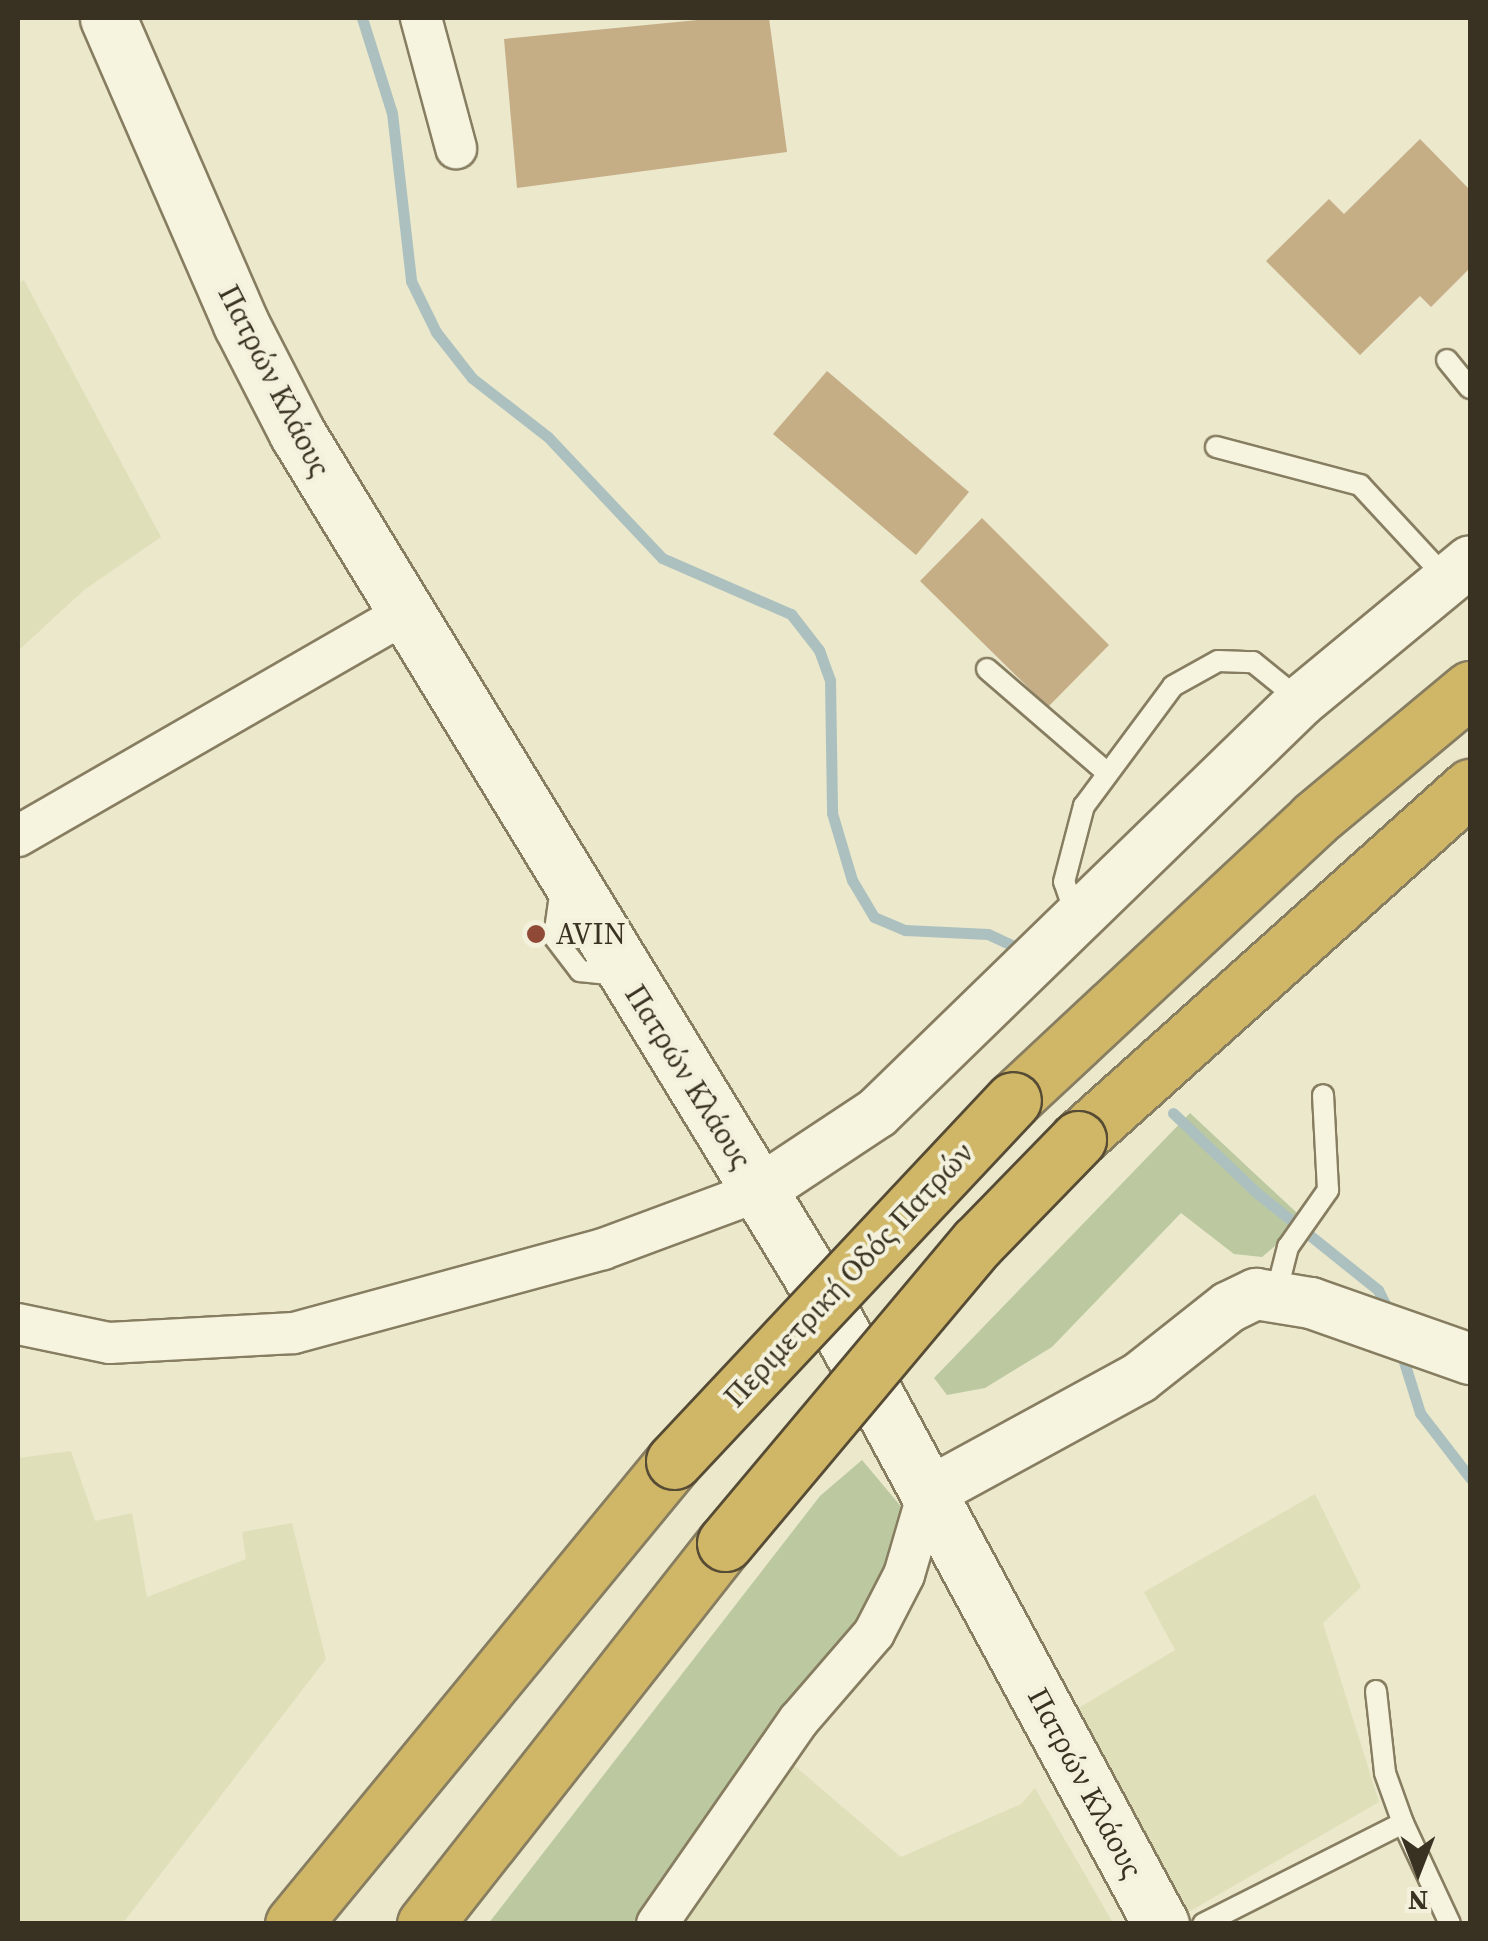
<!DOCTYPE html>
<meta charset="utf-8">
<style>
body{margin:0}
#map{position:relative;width:1488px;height:1941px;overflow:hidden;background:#ebe8cc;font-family:"Source Serif 4",serif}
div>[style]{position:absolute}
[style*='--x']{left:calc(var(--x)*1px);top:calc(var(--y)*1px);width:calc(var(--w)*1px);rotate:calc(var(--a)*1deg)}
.farmland>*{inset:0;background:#dfe0ba}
.green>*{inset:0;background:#bcc9a0}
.stream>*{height:11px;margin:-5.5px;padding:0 5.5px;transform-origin:5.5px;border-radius:5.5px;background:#acc1bf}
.building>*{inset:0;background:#c5ad86}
.roads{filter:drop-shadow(2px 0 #877d61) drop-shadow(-2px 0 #877d61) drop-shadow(0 2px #877d61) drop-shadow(0 -2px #877d61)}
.service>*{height:20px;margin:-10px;padding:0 10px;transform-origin:10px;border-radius:10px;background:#f6f4df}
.minor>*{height:40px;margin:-20px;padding:0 20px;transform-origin:20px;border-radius:20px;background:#f6f4df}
.tertiary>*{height:50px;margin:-25px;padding:0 25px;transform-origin:25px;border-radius:25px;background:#f6f4df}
.secondary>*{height:55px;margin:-27.5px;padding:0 27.5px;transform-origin:27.5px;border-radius:27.5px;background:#f6f4df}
.motorway>*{height:55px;margin:-27.5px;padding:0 27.5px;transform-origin:27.5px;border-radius:27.5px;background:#d0b767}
.bridges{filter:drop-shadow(2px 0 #564b35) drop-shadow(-2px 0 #564b35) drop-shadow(0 2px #564b35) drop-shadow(0 -2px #564b35)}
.motorway-bridge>*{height:55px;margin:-27.5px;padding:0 27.5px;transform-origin:27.5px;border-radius:27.5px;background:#d0b767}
.dots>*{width:28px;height:28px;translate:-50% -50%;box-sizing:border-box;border:5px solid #f3f1db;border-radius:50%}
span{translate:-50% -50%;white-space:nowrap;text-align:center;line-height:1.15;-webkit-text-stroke:8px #f3f1db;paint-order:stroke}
.street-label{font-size:30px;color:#393223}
.poi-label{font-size:30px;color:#393223}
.left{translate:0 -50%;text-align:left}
.frame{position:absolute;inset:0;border:20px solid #393223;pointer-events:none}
.north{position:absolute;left:1368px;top:1821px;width:100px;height:100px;-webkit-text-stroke:8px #f3f1db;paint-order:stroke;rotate:180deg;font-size:28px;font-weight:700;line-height:40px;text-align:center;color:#393223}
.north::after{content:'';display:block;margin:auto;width:35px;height:45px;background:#393223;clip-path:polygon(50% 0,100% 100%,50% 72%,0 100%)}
</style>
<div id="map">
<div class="farmland">
<i style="clip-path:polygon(24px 280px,161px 537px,84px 590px,18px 651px,18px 283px)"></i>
<i style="clip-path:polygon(71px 1451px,95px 1521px,132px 1513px,147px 1597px,246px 1559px,242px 1532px,292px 1523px,326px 1659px,123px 1923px,18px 1923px,18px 1458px)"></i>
<i style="clip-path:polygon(1315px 1494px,1361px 1587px,1323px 1623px,1379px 1802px,1185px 1914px,1077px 1709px,1175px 1650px,1144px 1592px)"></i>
<i style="clip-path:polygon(789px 1761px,901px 1857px,1021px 1804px,1035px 1788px,1113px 1923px,685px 1924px)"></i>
</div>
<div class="green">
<i style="clip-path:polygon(1190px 1113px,1297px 1213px,1282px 1240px,1262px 1257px,1234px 1254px,1181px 1213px,1052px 1347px,985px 1388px,947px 1395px,934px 1378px)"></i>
<i style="clip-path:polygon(862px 1460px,909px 1516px,866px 1615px,638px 1923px,488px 1924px,820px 1496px)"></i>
</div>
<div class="stream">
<i style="--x:362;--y:18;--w:100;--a:72.5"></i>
<i style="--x:392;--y:113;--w:169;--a:83.5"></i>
<i style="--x:411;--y:281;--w:57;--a:63.9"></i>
<i style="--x:436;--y:332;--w:58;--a:52"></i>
<i style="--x:472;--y:378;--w:96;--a:37.8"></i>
<i style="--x:548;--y:437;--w:166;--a:46.7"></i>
<i style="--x:662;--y:558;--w:141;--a:23.5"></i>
<i style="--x:791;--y:614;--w:46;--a:52.1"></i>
<i style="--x:819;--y:650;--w:32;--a:70"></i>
<i style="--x:830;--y:680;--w:133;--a:89.1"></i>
<i style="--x:832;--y:813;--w:70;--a:73.4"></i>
<i style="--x:852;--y:880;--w:43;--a:59.3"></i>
<i style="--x:874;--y:917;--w:34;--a:23"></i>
<i style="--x:905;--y:930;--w:83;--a:2.8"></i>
<i style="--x:988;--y:934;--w:29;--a:25"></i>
<i style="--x:1173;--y:1113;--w:116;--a:43.6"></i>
<i style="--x:1257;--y:1193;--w:155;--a:38.7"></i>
<i style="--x:1378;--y:1290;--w:25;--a:63"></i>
<i style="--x:1400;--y:1349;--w:67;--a:72.6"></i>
<i style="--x:1420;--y:1413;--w:82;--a:52.4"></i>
</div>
<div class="building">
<i style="clip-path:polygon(718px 18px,769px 18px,787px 152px,517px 188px,504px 39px)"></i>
<i style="clip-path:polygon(1420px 139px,1470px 190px,1470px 268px,1431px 307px,1420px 296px,1360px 355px,1266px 261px,1329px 199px,1344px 214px)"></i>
<i style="clip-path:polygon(827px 371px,969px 492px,916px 555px,773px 434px)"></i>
<i style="clip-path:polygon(982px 518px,1109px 645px,1048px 707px,920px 581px)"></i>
</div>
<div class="roads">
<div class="service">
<i style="--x:1447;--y:360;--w:36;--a:51"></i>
<i style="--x:1216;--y:447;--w:149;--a:14.8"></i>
<i style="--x:1360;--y:485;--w:128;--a:47.2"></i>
<i style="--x:987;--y:669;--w:155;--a:40.8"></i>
<i style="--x:561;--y:888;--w:49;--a:98.1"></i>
<i style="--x:554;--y:937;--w:43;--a:52.6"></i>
<i style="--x:580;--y:971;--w:38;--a:6"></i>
<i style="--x:1076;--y:916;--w:36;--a:-109"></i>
<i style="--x:1064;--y:882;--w:79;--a:-75.3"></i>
<i style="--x:1084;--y:806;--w:149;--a:-53.4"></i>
<i style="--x:1173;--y:686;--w:51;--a:-29.1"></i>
<i style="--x:1218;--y:661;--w:35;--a:2"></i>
<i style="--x:1253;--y:662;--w:62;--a:39.1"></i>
<i style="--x:1276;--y:1294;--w:49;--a:-75.7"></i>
<i style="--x:1288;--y:1247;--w:70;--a:-54.9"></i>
<i style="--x:1328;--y:1190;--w:95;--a:-93"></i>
<i style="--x:1376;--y:1691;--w:82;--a:83.7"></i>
<i style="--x:1385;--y:1773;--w:53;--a:70.2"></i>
<i style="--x:1203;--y:1924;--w:224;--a:-26.8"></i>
<i style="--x:1403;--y:1823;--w:111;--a:65"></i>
</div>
<div class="minor">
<i style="--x:421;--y:18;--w:135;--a:74.9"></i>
<i style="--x:18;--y:836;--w:444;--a:-29.9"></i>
<i style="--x:18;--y:1324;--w:93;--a:11.8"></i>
<i style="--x:109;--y:1343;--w:185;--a:-3.1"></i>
<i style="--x:294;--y:1333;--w:320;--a:-15.2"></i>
<i style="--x:603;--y:1249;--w:166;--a:-20.4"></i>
<i style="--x:657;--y:1924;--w:249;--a:-55.2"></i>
<i style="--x:799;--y:1720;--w:115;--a:-49.2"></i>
<i style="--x:874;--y:1633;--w:65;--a:-62.7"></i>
<i style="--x:904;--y:1575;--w:85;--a:-73.7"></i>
</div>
<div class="tertiary">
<i style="--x:759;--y:1191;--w:141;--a:-33.5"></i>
<i style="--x:877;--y:1113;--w:591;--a:-44.18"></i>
<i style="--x:1301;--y:701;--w:219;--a:-39.6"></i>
<i style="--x:928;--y:1493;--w:240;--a:-28.6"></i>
<i style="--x:1139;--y:1378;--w:115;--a:-38.3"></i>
<i style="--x:1229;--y:1307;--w:30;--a:-26"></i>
<i style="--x:1256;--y:1294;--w:56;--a:9.3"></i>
<i style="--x:1311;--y:1303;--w:169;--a:19.4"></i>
</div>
<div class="secondary">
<i style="--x:108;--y:18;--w:334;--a:66.5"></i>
<i style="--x:241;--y:324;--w:123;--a:62.8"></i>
<i style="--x:297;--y:433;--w:983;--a:58.61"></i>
<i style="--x:809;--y:1272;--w:741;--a:61.64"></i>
</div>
<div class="motorway">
<i style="--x:1013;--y:1100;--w:412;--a:-43"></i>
<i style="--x:1314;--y:819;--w:203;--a:-39.8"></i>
<i style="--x:1078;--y:1139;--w:527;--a:-41.92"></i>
<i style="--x:293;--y:1924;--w:600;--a:-50.55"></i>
<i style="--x:425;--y:1924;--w:485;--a:-51.8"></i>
</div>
</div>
<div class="bridges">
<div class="motorway-bridge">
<i style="--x:674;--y:1461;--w:495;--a:-46.8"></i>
<i style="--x:725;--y:1543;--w:392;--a:-50"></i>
<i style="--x:977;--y:1243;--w:145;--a:-45.8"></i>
</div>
</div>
<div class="dots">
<i style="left:536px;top:934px;background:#904837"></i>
</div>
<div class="street-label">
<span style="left:274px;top:381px;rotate:63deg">Πατρών Κλάους</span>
<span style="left:688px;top:1077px;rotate:58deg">Πατρών Κλάους</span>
<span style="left:849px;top:1275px;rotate:-47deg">Περιμετρική Οδός Πατρών</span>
<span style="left:1085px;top:1783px;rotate:62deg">Πατρών Κλάους</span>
</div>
<div class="poi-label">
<span class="left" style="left:556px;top:934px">AVIN</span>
</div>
<div class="frame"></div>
<div class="north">N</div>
</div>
